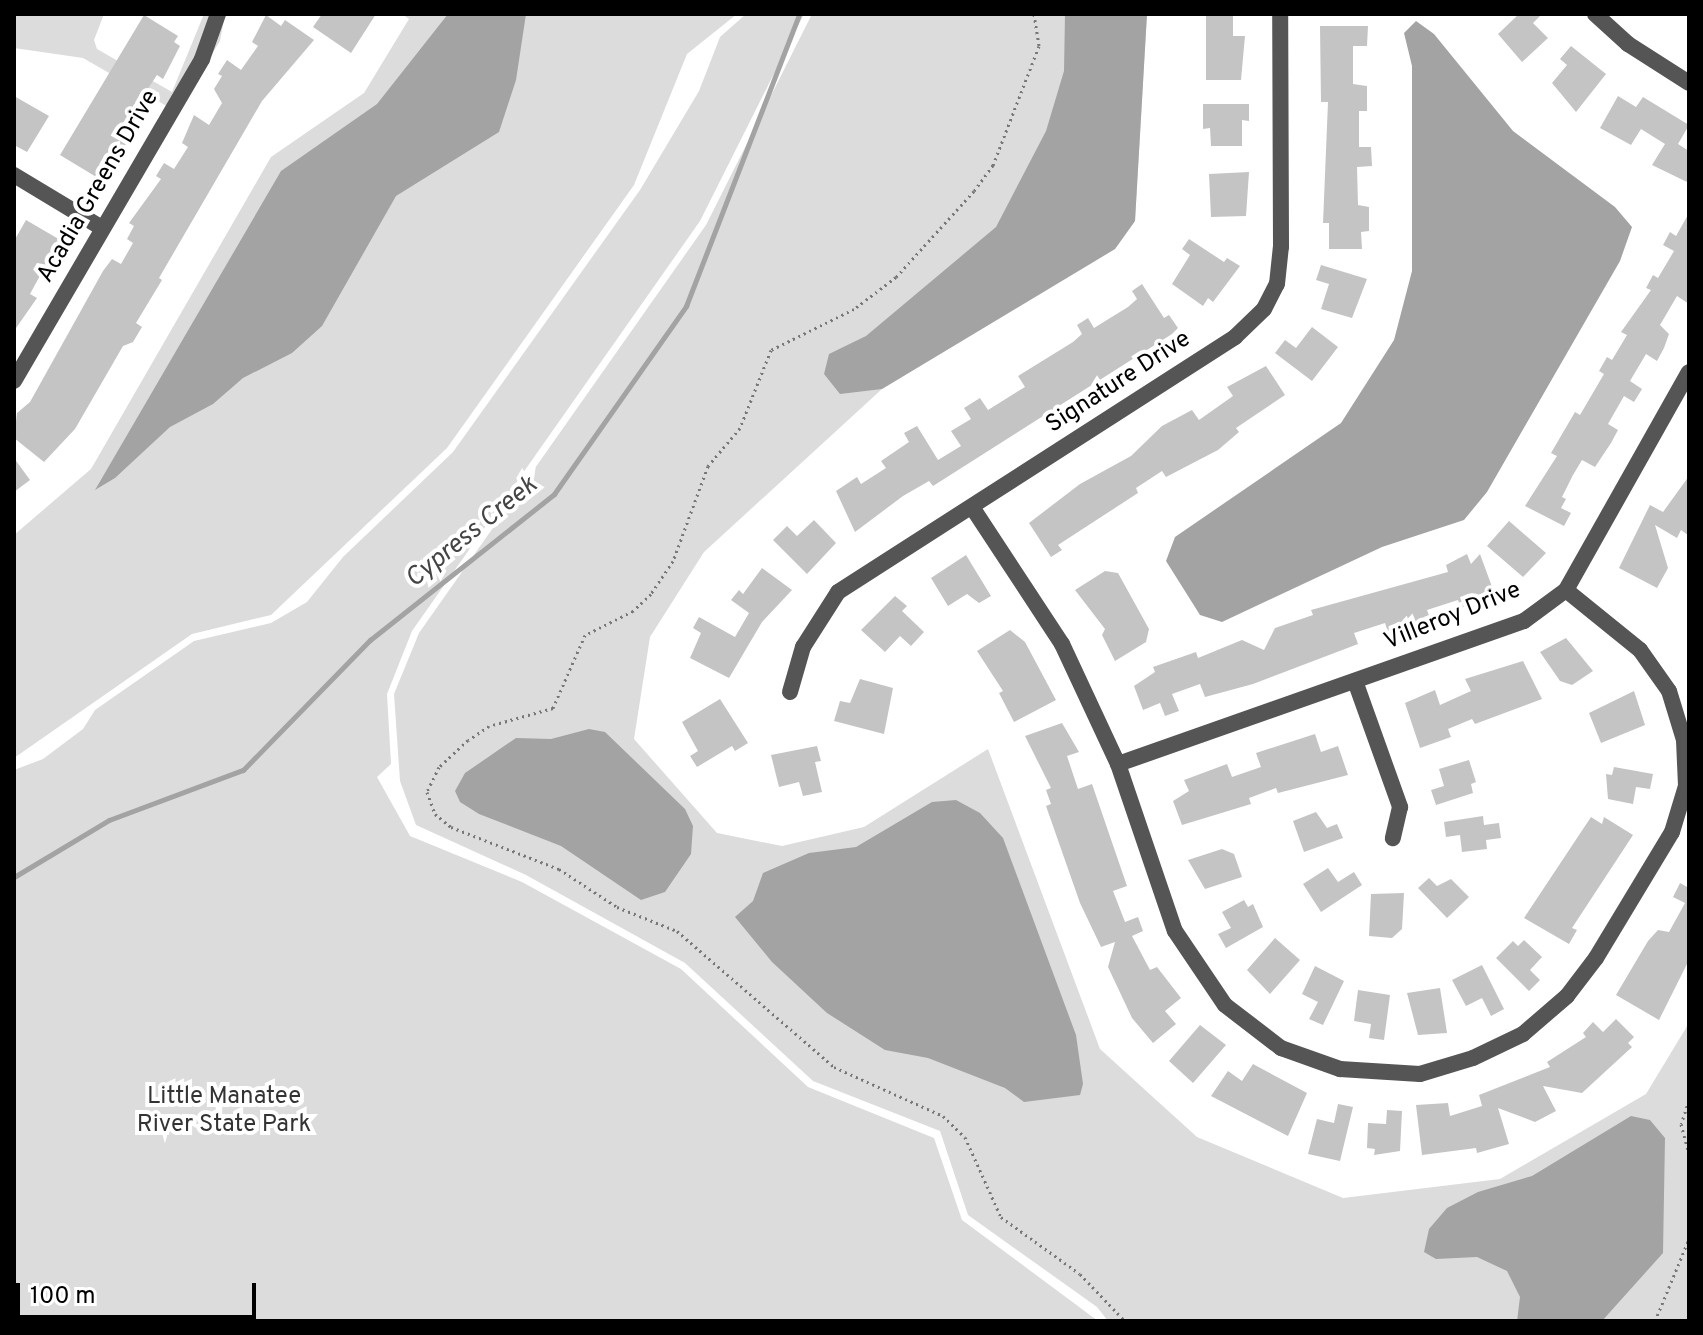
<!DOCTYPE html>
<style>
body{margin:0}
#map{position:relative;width:1703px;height:1335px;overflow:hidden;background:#fff;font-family:Overpass,sans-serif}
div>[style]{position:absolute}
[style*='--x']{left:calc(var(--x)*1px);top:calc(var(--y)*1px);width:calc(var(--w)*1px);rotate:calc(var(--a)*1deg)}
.green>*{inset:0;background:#dcdcdc}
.water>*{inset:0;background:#a3a3a3}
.stream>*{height:5px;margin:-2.5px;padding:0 2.5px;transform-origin:2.5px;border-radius:2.5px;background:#a3a3a3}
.building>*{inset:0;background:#c4c4c4}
.path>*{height:3px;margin-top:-1.5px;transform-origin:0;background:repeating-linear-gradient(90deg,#777 0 2px,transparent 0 6px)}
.street>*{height:16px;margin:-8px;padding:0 8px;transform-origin:8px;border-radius:8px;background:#555}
span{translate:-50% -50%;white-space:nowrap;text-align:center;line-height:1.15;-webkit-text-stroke:8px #fff;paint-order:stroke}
.street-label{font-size:24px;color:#000}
.park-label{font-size:24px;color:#333}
.water-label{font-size:26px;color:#444;font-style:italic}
.frame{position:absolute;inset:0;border:16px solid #000;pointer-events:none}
.scale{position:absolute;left:16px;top:1283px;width:240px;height:36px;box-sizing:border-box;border:4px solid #000;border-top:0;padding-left:10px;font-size:24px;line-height:28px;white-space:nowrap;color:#000;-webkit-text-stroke:6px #fff;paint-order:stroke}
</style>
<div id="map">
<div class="green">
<i style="clip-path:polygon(14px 14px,104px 14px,94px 40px,97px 49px,172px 92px,204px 14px,225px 14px,220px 41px,177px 112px,83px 58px,14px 48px)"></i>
<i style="clip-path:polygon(402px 14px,737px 14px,687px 54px,634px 185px,447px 448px,271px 615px,192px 634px,14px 758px,14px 535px,91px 469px,271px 157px,364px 93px,409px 19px)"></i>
<i style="clip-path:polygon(746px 14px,804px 14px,700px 221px,412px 631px,387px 694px,391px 764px,377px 777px,410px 836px,522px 882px,681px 969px,808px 1087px,934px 1138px,962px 1220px,1098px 1321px,14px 1321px,14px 770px,43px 759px,83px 729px,95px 710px,194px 641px,271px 623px,307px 602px,343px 557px,453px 452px,640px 190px,699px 91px,720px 37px)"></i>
<i style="clip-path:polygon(812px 14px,1147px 14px,1135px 221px,1115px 249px,882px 389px,704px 552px,650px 637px,634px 739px,717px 833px,782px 846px,864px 827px,988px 749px,1100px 1049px,1197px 1137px,1343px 1198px,1500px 1179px,1646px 1094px,1689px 1023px,1689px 1321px,1108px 1321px,1097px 1307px,968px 1215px,940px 1131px,813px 1081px,685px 963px,526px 875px,416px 825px,400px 781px,394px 694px,419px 633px,706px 225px)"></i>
</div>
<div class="water">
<i style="clip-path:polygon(448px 14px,526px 14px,516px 80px,499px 132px,396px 196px,322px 326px,292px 353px,243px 378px,213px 404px,170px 427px,115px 478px,95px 490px,281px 171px,377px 104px)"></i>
<i style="clip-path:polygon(1065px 14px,1147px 14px,1135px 221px,1115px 249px,882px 389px,840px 394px,824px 374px,829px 354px,866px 336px,996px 227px,1046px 131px,1064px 71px)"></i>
<i style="clip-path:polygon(1416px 21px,1434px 34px,1513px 131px,1615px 207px,1632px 227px,1620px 261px,1487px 492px,1464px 520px,1382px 547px,1222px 622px,1200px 615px,1166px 561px,1175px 537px,1341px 423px,1394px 340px,1412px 271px,1412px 66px,1404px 33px)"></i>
<i style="clip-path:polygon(589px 729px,605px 732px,685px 809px,693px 826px,691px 854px,665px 892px,641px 900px,561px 846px,479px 814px,460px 802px,455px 791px,465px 773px,516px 738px,551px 739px)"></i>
<i style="clip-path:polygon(956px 800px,980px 813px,1003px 838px,1076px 1035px,1083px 1084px,1080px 1095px,1024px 1102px,1005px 1088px,928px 1058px,885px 1050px,827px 1013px,772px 962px,735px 917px,753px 901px,763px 873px,809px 853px,856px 847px,932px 802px)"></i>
<i style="clip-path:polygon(1631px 1116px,1650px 1120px,1665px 1138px,1663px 1253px,1602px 1321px,1517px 1321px,1520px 1297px,1507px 1271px,1477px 1257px,1436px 1259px,1424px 1252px,1429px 1229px,1447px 1208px,1478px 1192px,1532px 1176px)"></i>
</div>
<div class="stream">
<i style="--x:14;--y:877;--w:111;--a:-31"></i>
<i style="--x:109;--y:820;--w:143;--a:-20.5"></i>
<i style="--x:243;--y:770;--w:182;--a:-45.7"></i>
<i style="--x:370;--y:640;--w:235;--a:-38.4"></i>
<i style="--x:554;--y:494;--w:230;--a:-54.9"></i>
<i style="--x:686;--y:306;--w:313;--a:-68.8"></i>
</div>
<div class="building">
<i style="clip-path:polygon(322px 14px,376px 14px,351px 53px,313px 27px)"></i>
<i style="clip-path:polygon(1206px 14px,1233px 14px,1233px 36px,1245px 36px,1241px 80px,1206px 80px)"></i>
<i style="clip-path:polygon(1519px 14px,1542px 14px,1533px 23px,1548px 38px,1522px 62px,1498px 34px)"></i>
<i style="clip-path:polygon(144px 15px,178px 36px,174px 42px,180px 46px,163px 79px,157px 75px,141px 99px,147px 103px,115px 165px,98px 178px,60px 155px)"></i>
<i style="clip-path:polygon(266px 15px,281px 26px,285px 20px,314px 40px,262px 101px,159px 278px,162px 280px,136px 323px,142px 327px,133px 342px,123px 346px,75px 429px,44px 462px,14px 438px,17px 413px,30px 402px,103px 271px,112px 259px,121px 264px,133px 243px,127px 239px,134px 226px,129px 223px,161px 179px,156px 176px,164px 163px,174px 169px,188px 147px,182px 143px,194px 115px,209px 125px,222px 103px,214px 89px,222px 76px,218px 74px,227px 60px,241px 70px,258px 46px,252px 42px)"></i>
<i style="clip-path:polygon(1320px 26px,1368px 26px,1367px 46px,1353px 46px,1353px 84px,1367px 86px,1367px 111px,1359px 111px,1359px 147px,1371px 147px,1372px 166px,1357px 167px,1358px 205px,1369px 207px,1369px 231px,1361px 232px,1362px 249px,1329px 249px,1329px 223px,1323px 223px,1328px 102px,1321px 102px)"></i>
<i style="clip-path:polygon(1571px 46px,1606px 74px,1576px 112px,1552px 83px,1567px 65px,1560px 59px)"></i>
<i style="clip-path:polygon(14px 96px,49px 116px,27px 152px,14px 145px)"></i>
<i style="clip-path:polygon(1618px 96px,1636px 107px,1643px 97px,1689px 125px,1678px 144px,1689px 151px,1689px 183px,1652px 165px,1665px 144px,1641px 129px,1631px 145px,1600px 128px)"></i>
<i style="clip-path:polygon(1203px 104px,1249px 104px,1249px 121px,1242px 120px,1242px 146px,1211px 146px,1210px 128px,1203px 129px)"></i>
<i style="clip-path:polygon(1249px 172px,1246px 216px,1211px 217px,1209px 174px)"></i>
<i style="clip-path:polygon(1689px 213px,1689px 304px,1677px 296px,1660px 325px,1669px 334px,1664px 348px,1657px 361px,1646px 354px,1630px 381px,1642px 389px,1634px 402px,1624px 396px,1608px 424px,1618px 430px,1611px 443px,1595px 467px,1582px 460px,1573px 475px,1562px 497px,1566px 499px,1561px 508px,1571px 513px,1564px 526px,1525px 506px,1557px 456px,1551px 453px,1575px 412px,1580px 415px,1604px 374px,1599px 371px,1607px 357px,1612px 360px,1627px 335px,1621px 332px,1651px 290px,1646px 288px,1653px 275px,1658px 278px,1674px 251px,1663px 245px,1670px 232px,1676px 236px)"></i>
<i style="clip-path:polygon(26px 220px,62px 241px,59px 247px,64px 250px,48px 276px,42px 272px,30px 294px,37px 298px,14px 331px,14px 241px)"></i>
<i style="clip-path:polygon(1189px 239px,1224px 262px,1227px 258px,1240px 266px,1213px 302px,1208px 298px,1203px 306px,1172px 284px,1190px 255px,1182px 249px)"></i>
<i style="clip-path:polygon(1321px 265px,1367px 279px,1352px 318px,1321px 309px,1329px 284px,1316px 280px)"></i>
<i style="clip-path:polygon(1142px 284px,1164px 318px,1169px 315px,1178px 328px,1172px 334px,933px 486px,929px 481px,903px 496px,855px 532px,836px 491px,857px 477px,861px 484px,886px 468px,881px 461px,909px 442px,904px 433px,917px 426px,938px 460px,961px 446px,951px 431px,971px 419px,964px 408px,980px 398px,988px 410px,1025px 387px,1018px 376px,1073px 342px,1082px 334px,1077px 325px,1088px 318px,1094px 328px,1128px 307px,1137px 299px,1132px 291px)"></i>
<i style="clip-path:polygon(1312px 327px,1338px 347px,1312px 381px,1275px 353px,1285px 340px,1296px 348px)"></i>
<i style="clip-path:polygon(1266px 366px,1285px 395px,1236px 428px,1239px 432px,1218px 450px,1166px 477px,1162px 471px,1136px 488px,1138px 493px,1058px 545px,1062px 550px,1051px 557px,1029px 523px,1080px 484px,1131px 456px,1162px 426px,1192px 410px,1199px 420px,1233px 396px,1227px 387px)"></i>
<i style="clip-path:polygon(14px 458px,30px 480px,14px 492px)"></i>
<i style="clip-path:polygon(1689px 476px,1689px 536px,1681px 530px,1677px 538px,1655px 525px,1668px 568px,1657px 588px,1619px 568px,1650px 505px,1663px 512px)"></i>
<i style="clip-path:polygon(814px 520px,836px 543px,807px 574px,773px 540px,787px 526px,797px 536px)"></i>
<i style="clip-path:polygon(1509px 521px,1546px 553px,1523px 577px,1487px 546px)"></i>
<i style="clip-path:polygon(1467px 554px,1471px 564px,1480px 554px,1495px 595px,1461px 608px,1458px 600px,1427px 610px,1431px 621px,1389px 636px,1385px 623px,1354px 633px,1358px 644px,1253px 684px,1205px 697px,1200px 684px,1172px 694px,1179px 711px,1165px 716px,1160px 703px,1143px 710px,1134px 686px,1155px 672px,1153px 667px,1196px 652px,1198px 658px,1242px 640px,1264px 650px,1275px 628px,1313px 615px,1311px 610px,1448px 572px,1446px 565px)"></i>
<i style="clip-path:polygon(966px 555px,991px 596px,979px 603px,967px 594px,948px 606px,931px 578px)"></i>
<i style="clip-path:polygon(762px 568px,792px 590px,762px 622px,729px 678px,690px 658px,701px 633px,693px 628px,699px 617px,735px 637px,749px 613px,731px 600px,739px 590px,743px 594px)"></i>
<i style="clip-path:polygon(1105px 571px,1118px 573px,1149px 629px,1146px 642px,1115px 661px,1102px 635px,1105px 629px,1075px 590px)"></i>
<i style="clip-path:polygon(895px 596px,907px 606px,902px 611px,924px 632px,911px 646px,900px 636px,885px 652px,861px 630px)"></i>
<i style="clip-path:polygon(1010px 630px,1025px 642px,1056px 700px,1014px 722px,999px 693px,1003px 691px,977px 651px)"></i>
<i style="clip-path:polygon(1566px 638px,1593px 671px,1572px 685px,1560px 681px,1540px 652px)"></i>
<i style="clip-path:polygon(1523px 661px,1542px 699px,1475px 724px,1472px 719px,1448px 729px,1451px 737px,1420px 748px,1405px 703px,1435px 690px,1440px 705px,1471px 691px,1465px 679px)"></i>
<i style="clip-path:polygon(860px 679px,893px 688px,884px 734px,834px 721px,840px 701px,850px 703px)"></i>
<i style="clip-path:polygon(1634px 691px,1645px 725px,1601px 743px,1589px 713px)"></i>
<i style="clip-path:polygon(720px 699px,748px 743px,735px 751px,732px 746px,697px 767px,690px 756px,698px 751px,682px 722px)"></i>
<i style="clip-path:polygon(1062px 723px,1079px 752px,1067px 756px,1078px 789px,1092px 784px,1127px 886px,1113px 891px,1125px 922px,1138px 917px,1143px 931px,1132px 936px,1150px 970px,1157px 967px,1181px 998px,1165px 1011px,1176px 1024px,1153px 1043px,1132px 1018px,1108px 967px,1115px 942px,1101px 947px,1080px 903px,1046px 806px,1051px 804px,1046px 790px,1051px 788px,1025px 736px)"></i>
<i style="clip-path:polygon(1315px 734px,1321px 752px,1338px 746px,1348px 775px,1278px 793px,1276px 788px,1249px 798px,1251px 804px,1182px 825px,1173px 801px,1189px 791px,1184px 780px,1227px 764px,1232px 777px,1261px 767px,1256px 753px)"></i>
<i style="clip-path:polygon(817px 746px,821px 761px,815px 762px,822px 792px,803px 796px,799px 782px,779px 787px,771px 755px)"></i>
<i style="clip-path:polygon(1469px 760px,1476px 782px,1471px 784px,1473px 793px,1436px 805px,1431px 790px,1444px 786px,1439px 769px)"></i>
<i style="clip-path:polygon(1614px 767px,1653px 774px,1650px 789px,1636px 787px,1633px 804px,1608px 799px,1606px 774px,1612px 775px)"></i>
<i style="clip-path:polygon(1316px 812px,1327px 828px,1337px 824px,1343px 838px,1304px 852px,1293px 821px)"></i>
<i style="clip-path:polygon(1483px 816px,1484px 825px,1499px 823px,1501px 838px,1486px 840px,1487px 849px,1462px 852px,1460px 835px,1446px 837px,1444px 822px)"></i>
<i style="clip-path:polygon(1591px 817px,1602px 824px,1604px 817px,1633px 835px,1572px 928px,1577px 930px,1569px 944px,1524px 918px)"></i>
<i style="clip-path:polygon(1222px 849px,1234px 854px,1242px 877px,1205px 889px,1188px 860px)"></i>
<i style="clip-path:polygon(1328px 868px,1338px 882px,1354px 872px,1362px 885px,1321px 912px,1303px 884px)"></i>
<i style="clip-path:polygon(1429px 878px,1437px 886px,1451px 879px,1469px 897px,1447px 918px,1418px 888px)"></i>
<i style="clip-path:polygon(1680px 883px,1689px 888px,1689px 960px,1659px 1020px,1616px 995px,1648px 941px,1658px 930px,1669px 932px,1685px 903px,1673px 897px)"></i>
<i style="clip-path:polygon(1404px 893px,1402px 929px,1392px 938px,1369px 936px,1371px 894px)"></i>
<i style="clip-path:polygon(1244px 900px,1248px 907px,1253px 904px,1263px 927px,1226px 948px,1218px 934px,1231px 928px,1222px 912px)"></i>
<i style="clip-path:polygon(1275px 938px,1300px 960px,1270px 994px,1247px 970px)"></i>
<i style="clip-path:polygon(1524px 940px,1542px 957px,1530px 970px,1540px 980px,1529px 991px,1496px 958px,1513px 941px,1518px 946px)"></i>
<i style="clip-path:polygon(1482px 965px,1504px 1009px,1491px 1016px,1482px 998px,1466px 1006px,1452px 980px)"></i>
<i style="clip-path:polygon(1315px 966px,1344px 981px,1323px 1025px,1309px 1019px,1318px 1002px,1302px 994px)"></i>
<i style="clip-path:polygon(1440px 988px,1447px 1033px,1418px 1035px,1407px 993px)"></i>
<i style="clip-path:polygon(1358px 990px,1390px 995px,1384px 1040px,1369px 1038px,1371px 1024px,1354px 1021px)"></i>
<i style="clip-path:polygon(1616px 1019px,1634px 1037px,1628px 1043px,1632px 1047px,1582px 1093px,1543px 1086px,1556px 1111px,1535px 1122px,1498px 1108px,1509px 1144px,1477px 1153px,1476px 1148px,1422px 1155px,1416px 1105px,1448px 1103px,1450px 1116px,1482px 1106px,1479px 1095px,1550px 1067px,1547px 1062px,1586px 1037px,1583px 1033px,1593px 1022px,1603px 1032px)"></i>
<i style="clip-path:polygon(1200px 1025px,1226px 1045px,1193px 1083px,1169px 1061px)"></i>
<i style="clip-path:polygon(1253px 1064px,1307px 1093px,1288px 1136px,1211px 1096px,1228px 1071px,1242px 1081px)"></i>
<i style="clip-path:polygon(1338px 1104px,1353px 1107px,1340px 1161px,1308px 1154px,1317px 1119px,1334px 1123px)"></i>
<i style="clip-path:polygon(1387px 1110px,1402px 1111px,1400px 1151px,1374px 1155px,1375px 1149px,1367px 1148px,1368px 1123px,1386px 1124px)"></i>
</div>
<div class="path">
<i style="--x:1034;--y:14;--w:32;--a:81"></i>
<i style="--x:1039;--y:46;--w:128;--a:111.1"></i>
<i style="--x:993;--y:165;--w:32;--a:126"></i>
<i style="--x:974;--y:191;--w:116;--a:132.2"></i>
<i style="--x:896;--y:277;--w:53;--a:142.7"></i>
<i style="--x:854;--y:309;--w:93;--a:153.7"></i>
<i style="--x:771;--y:350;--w:84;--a:111.7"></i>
<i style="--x:740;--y:428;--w:50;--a:130.1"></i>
<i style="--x:708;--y:466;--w:101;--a:110.2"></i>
<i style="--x:673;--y:561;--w:40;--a:124"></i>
<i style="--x:651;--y:594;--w:25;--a:137"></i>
<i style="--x:633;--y:611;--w:54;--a:153.4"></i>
<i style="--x:585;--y:635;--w:80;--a:113.7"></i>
<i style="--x:553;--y:708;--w:66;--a:164.3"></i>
<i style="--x:489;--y:726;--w:25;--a:146"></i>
<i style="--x:468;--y:740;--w:40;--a:137"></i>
<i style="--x:439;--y:767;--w:28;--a:116"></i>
<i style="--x:427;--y:792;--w:23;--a:70"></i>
<i style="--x:435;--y:814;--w:21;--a:39"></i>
<i style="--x:451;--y:827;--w:116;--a:21.3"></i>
<i style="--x:559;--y:869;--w:69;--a:33.2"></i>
<i style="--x:617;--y:907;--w:65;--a:21.8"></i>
<i style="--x:677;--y:931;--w:208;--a:40.9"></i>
<i style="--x:834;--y:1067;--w:120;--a:24.2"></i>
<i style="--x:943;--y:1116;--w:30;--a:44"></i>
<i style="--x:965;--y:1137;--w:88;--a:65.8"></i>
<i style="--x:1001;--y:1217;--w:97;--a:35.8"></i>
<i style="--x:1080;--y:1274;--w:65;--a:46.2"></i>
<i style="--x:1689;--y:1100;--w:25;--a:108"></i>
<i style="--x:1681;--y:1124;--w:30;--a:75"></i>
<i style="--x:1655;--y:1321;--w:89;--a:-67.5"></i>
</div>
<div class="street">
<i style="--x:1595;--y:14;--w:45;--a:42.3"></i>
<i style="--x:1628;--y:44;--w:72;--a:32.6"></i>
<i style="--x:14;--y:175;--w:103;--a:31.1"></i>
<i style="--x:14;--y:381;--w:373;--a:-59.7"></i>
<i style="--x:202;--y:59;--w:48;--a:-70.4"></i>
<i style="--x:972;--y:507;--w:164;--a:56.7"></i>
<i style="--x:1062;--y:644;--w:132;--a:65"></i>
<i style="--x:1118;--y:764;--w:176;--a:71.2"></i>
<i style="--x:1175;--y:931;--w:89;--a:56"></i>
<i style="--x:1225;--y:1005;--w:71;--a:37.5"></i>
<i style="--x:1281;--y:1048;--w:63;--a:19.6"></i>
<i style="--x:1340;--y:1069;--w:80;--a:3.6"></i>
<i style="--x:1420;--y:1074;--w:55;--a:-16.8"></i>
<i style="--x:1473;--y:1058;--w:55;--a:-25.6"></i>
<i style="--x:1523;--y:1034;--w:58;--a:-40.8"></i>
<i style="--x:1567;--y:996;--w:48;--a:-52.7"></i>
<i style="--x:1596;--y:958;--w:147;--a:-58.9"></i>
<i style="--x:1672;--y:832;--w:48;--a:-73.1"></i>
<i style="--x:1686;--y:786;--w:46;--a:-92.5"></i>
<i style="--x:1684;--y:740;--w:51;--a:-107"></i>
<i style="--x:1669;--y:691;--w:50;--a:-125.3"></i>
<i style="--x:1640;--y:650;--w:95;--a:-141"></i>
<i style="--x:1355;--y:681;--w:134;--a:70.3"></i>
<i style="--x:1400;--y:807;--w:32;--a:103"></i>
<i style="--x:790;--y:692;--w:47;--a:-73.9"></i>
<i style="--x:803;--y:647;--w:65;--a:-57.5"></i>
<i style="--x:838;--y:592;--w:472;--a:-32.7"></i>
<i style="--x:1235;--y:337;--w:40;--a:-44"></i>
<i style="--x:1264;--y:309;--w:28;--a:-63"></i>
<i style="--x:1277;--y:284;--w:37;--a:-84"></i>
<i style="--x:1281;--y:247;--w:233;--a:-90.2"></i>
<i style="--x:1118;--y:764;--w:430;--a:-19.4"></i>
<i style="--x:1524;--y:621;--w:52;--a:-36.4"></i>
<i style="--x:1566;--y:590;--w:250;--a:-60.6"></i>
</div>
<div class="street-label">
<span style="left:99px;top:187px;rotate:-60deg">Acadia Greens Drive</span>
<span style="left:1119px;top:383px;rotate:-33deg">Signature Drive</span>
<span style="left:1453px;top:617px;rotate:-22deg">Villeroy Drive</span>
</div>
<div class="park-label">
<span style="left:224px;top:1112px">Little Manatee<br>River State Park</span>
</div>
<div class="water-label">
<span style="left:472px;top:533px;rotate:-39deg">Cypress Creek</span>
</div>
<div class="frame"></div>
<div class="scale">100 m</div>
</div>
